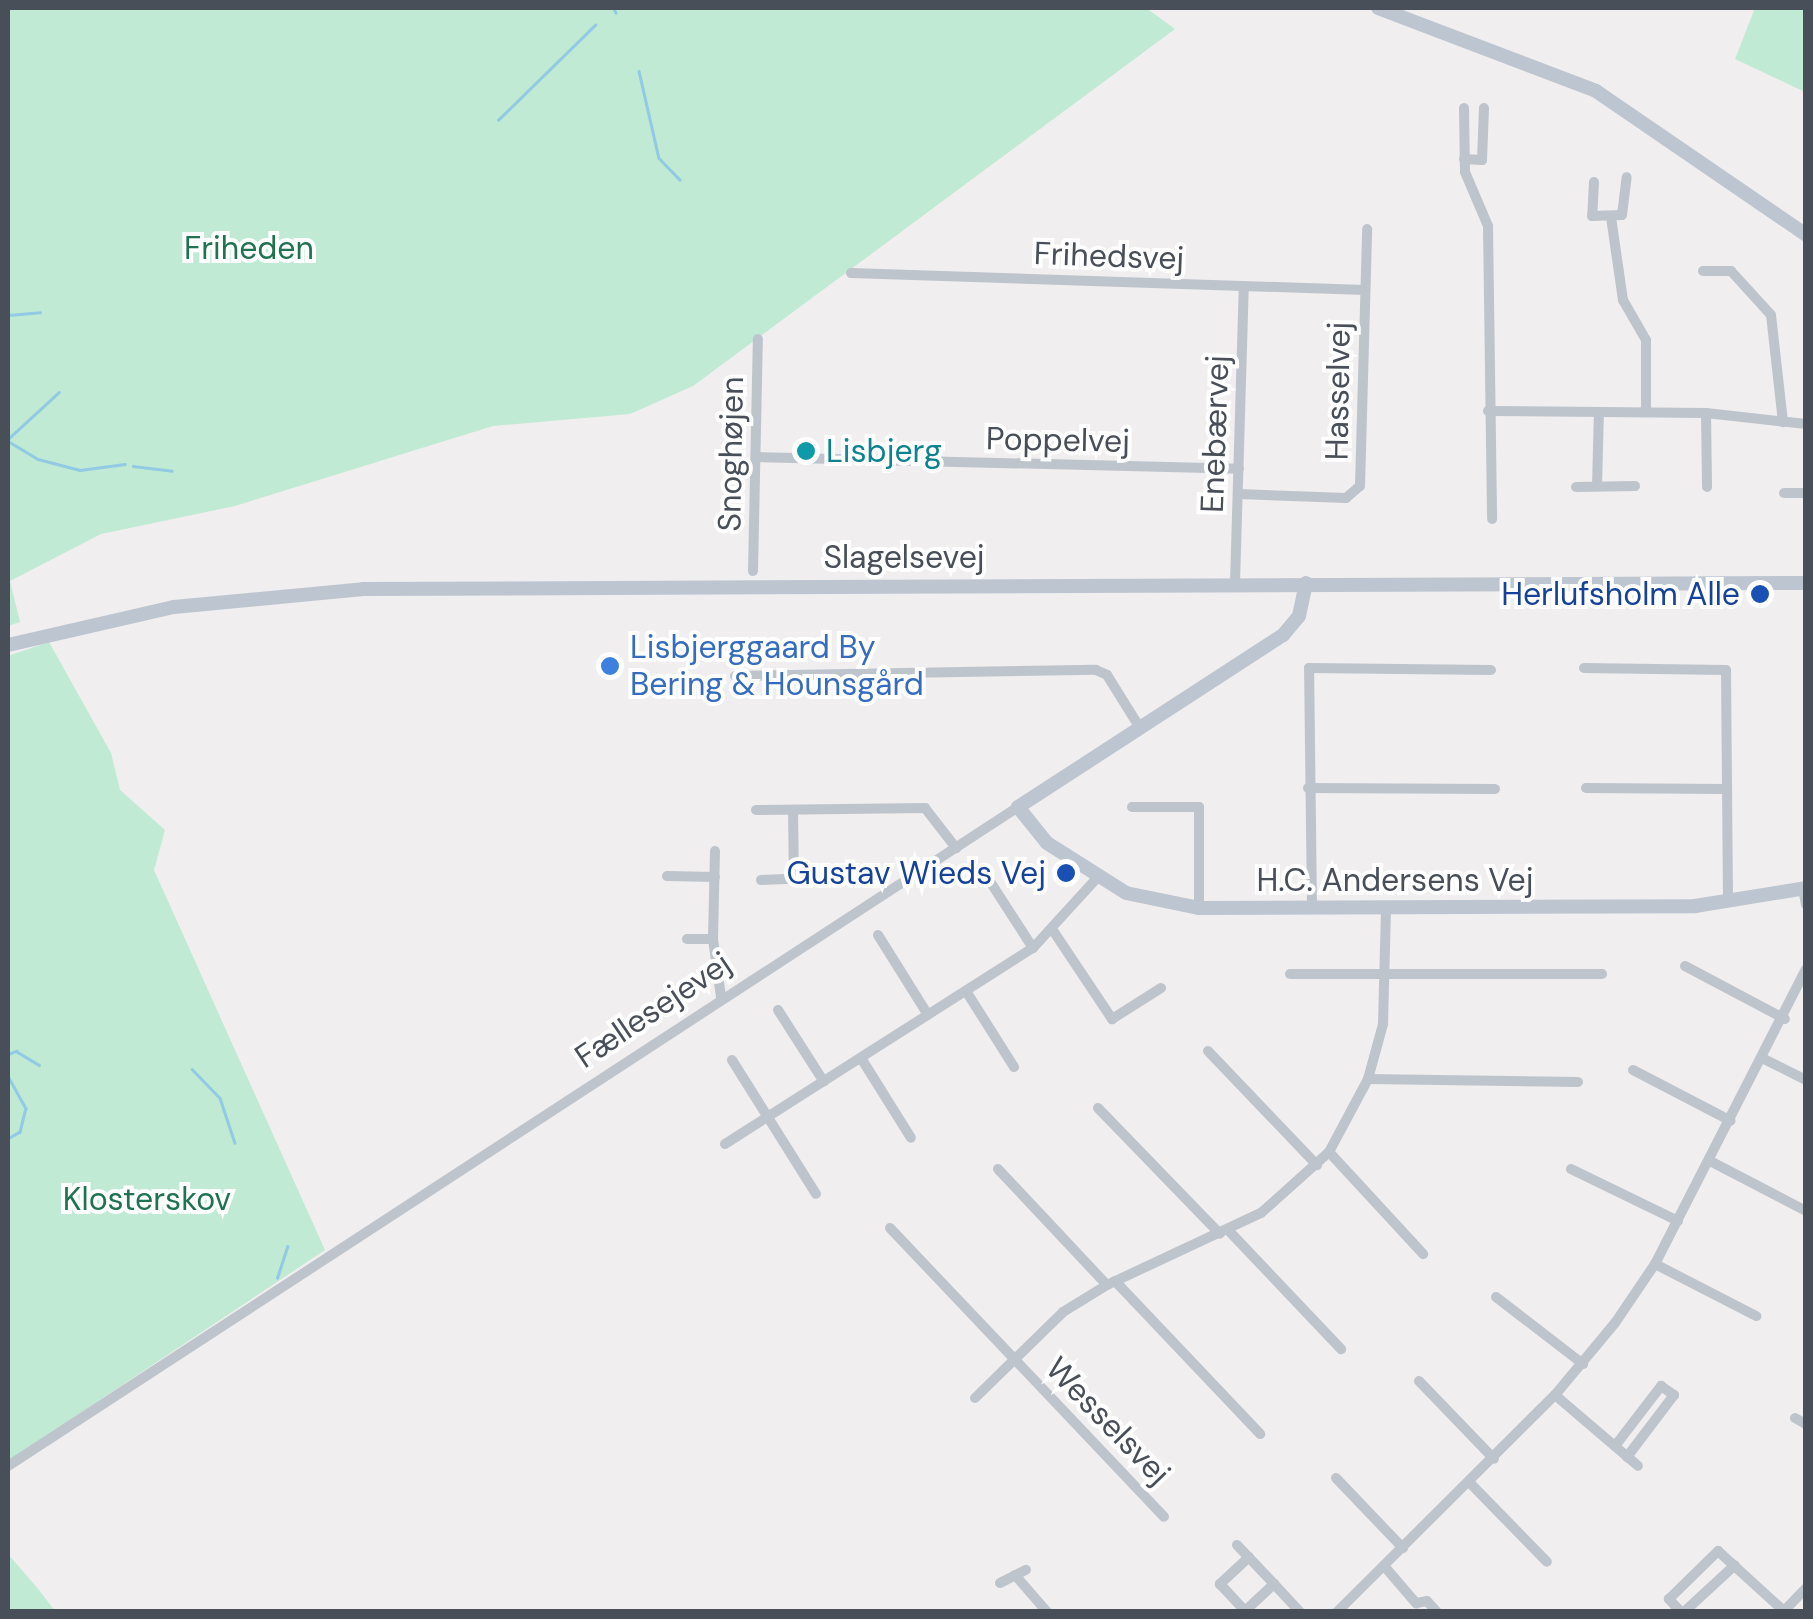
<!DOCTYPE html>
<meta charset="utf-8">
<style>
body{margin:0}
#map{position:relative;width:1813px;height:1619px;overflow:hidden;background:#f0eeee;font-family:"DM Sans",sans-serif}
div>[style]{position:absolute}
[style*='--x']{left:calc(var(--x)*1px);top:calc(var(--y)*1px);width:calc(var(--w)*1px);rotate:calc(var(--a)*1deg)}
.green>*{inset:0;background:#c0ead4}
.stream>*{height:2.5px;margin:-1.25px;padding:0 1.25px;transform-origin:1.25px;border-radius:1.25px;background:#92cae3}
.street>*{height:10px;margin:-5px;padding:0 5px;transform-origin:5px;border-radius:5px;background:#bec4cc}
.secondary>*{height:14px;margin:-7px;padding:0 7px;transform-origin:7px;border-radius:7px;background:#bdc5d0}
.dots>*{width:28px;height:28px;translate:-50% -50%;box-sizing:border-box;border:5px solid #fff;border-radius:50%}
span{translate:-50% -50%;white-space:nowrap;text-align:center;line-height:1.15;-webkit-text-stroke:8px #fff;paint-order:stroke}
.park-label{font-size:32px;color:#207351}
.street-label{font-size:32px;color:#484f59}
.culture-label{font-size:32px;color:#0d838f}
.left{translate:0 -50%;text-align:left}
.transit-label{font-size:32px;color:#164399}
.right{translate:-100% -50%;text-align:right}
.shop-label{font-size:32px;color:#366cbe}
.frame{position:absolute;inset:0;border:10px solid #484f59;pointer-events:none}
</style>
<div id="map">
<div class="green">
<i style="clip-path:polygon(8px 8px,1146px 8px,1175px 29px,693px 386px,630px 414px,493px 426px,235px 506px,101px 534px,10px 581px,20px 622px,8px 626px)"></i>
<i style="clip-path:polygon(1755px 8px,1805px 8px,1805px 92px,1735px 59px)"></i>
<i style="clip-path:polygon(49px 642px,111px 753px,120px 790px,165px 830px,154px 870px,325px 1250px,8px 1461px,8px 656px)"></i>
<i style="clip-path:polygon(8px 1554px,39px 1590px,55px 1611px,8px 1611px)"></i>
</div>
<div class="stream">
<i style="--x:614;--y:8;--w:5;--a:68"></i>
<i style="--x:639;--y:71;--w:89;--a:77.1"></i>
<i style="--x:659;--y:158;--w:30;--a:46"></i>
<i style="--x:498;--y:120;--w:136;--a:-44.4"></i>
<i style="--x:8;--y:315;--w:32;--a:-5"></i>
<i style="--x:8;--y:439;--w:69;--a:-42.7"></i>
<i style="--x:8;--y:441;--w:35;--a:31"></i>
<i style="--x:38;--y:459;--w:43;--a:14.7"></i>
<i style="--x:80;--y:470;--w:45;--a:-7.6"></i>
<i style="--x:133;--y:466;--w:39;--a:7"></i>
<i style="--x:8;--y:1054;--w:9;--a:-21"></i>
<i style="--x:16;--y:1051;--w:27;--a:31"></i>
<i style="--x:192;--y:1069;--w:40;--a:46"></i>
<i style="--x:220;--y:1098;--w:47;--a:71.6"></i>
<i style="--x:8;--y:1076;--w:37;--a:61"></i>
<i style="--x:26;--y:1108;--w:25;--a:104"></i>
<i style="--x:20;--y:1132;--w:14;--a:150"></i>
<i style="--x:277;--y:1278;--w:33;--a:-72"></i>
</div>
<div class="street">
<i style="--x:1464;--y:108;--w:64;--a:89.1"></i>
<i style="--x:1465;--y:172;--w:59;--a:66.9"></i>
<i style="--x:1488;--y:226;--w:293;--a:89.2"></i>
<i style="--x:1464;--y:159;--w:18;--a:3"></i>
<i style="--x:1482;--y:160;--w:52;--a:-87.8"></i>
<i style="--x:1594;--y:182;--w:34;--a:93"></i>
<i style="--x:1592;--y:216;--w:30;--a:-2"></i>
<i style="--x:1622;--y:215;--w:38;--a:-83"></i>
<i style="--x:1611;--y:217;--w:84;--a:81.8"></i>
<i style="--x:1623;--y:300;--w:46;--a:60.1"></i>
<i style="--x:1646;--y:340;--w:71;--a:90"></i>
<i style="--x:1703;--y:271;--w:28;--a:0"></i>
<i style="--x:1731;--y:271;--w:59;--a:47.7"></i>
<i style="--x:1771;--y:315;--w:108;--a:83.6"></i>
<i style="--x:851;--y:273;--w:514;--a:1.89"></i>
<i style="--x:1488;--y:411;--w:218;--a:0.5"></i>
<i style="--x:1706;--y:413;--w:101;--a:6.3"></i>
<i style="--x:1706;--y:413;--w:74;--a:89.2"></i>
<i style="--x:756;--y:457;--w:483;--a:1.4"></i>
<i style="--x:1597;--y:486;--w:74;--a:-88.5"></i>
<i style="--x:1576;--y:487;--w:59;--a:-1"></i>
<i style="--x:1784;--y:493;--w:22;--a:0"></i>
<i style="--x:1238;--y:494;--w:108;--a:2.1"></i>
<i style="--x:1346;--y:498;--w:18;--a:-41"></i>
<i style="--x:1360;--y:486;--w:257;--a:-88.4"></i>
<i style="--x:753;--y:571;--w:232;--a:-88.8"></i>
<i style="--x:1235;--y:583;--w:297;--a:-88.3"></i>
<i style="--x:1584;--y:668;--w:142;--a:0.8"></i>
<i style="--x:1726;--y:670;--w:232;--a:89.5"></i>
<i style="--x:735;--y:676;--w:361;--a:-1"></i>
<i style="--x:1096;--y:670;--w:12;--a:24"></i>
<i style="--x:1107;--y:675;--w:62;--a:58.1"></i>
<i style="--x:1308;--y:788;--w:187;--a:0.3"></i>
<i style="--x:1586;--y:788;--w:139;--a:0.4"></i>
<i style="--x:1132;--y:807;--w:67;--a:0"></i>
<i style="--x:1199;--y:807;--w:101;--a:90"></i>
<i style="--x:756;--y:810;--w:169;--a:-0.7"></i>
<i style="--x:925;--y:808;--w:51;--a:52.2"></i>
<i style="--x:793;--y:810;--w:68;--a:89.2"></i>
<i style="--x:715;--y:851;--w:88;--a:91.3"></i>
<i style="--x:713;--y:939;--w:59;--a:82.1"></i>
<i style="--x:982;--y:869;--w:94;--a:57.2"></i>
<i style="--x:667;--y:876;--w:48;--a:1.2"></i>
<i style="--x:761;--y:880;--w:47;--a:-2.4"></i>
<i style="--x:1803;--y:889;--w:16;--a:79"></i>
<i style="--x:1312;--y:908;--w:240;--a:-90.7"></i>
<i style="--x:1309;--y:668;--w:182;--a:0.6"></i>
<i style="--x:1054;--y:932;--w:105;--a:56.3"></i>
<i style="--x:1112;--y:1019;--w:58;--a:-32.3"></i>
<i style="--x:878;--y:935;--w:94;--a:58"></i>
<i style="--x:687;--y:939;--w:26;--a:0"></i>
<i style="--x:1685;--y:966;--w:113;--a:27.9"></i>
<i style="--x:1290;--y:974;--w:312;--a:0"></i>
<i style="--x:966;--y:991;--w:90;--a:57.7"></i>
<i style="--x:778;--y:1010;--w:85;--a:57.4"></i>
<i style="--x:1208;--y:1051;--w:158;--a:46.3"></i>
<i style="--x:861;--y:1058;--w:94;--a:58"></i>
<i style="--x:1764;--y:1059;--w:47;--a:26.6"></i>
<i style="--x:732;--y:1060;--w:158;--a:57.9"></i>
<i style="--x:1633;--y:1070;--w:110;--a:27.5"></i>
<i style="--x:1368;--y:1079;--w:210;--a:0.8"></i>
<i style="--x:1098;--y:1108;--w:175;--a:45.9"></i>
<i style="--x:725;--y:1144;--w:365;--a:-32.5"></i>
<i style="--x:1033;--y:948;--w:92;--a:-47.6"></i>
<i style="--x:1329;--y:1152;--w:139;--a:47.3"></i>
<i style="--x:1710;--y:1161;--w:108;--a:27.5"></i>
<i style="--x:998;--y:1169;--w:159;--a:46.8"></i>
<i style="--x:1571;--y:1169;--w:119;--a:25.9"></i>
<i style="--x:890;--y:1228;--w:398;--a:46.5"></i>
<i style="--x:1229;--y:1231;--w:163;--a:46.5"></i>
<i style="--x:1655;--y:1264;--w:114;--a:27.2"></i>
<i style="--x:1115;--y:1281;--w:211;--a:46.5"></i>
<i style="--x:1496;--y:1297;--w:110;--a:37.6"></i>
<i style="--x:1419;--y:1381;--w:108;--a:46.1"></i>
<i style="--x:1555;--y:1395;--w:109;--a:40.5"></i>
<i style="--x:975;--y:1398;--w:123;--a:-44.3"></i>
<i style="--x:1063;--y:1312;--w:52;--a:-31.5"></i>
<i style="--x:1107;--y:1285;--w:170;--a:-25.1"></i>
<i style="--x:1261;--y:1213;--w:91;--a:-41.9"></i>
<i style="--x:1329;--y:1152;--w:83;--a:-61.9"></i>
<i style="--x:1368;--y:1079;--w:57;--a:-74.7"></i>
<i style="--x:1383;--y:1024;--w:116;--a:-88.5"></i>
<i style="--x:1795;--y:1418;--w:13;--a:29"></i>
<i style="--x:1615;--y:1446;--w:76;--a:-52.5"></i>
<i style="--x:1661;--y:1386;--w:16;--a:35"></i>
<i style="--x:1674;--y:1395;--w:78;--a:127.2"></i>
<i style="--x:8;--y:1466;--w:1206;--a:-33.12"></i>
<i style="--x:1336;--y:1478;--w:97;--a:46.3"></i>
<i style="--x:1470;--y:1483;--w:110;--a:45.7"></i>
<i style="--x:1237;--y:1545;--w:54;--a:46.5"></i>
<i style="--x:1249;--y:1557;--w:40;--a:137"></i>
<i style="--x:1220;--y:1584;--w:37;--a:47"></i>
<i style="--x:1245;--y:1611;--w:40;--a:-43"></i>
<i style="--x:1274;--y:1584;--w:38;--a:47"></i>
<i style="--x:1385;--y:1567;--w:48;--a:49.3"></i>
<i style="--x:1416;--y:1603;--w:11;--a:-10"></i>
<i style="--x:1427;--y:1601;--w:15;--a:48"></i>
<i style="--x:1015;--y:1575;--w:49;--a:49.1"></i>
<i style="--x:1000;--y:1583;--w:29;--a:-27"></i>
<i style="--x:1337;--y:1612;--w:308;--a:-44.9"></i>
<i style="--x:1555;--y:1395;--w:94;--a:-50.2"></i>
<i style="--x:1615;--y:1323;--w:71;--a:-55.9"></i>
<i style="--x:1655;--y:1264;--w:331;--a:-62.9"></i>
<i style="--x:1681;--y:1612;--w:18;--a:-133"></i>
<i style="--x:1669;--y:1599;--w:69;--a:-44.4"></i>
<i style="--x:1718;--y:1551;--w:89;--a:42.3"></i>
<i style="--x:1684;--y:1612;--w:69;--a:-42.7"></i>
<i style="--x:1783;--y:1612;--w:33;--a:-46"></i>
</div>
<div class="secondary">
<i style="--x:1378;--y:8;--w:233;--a:20.8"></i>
<i style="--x:1596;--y:91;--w:255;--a:34.4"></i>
<i style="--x:1306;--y:583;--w:34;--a:102"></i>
<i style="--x:1299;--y:616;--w:25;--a:130"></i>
<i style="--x:1283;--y:635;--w:316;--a:147"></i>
<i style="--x:1018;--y:807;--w:46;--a:51.1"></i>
<i style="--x:1047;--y:843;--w:93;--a:32.3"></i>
<i style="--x:1126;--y:893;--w:75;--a:11.6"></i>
<i style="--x:1199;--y:908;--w:496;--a:-0.2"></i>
<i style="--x:1695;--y:906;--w:112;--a:-9.2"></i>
<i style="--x:8;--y:645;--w:170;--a:-12.9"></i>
<i style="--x:174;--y:607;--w:190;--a:-5.4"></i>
<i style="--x:363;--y:589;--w:1443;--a:-0.24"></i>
</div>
<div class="dots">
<i style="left:806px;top:451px;background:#0f9aa8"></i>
<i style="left:1760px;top:594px;background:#1a4fb4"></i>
<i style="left:610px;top:666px;background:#3f7fe0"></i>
<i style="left:1066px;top:873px;background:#1a4fb4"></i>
</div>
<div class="park-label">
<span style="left:249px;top:248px">Friheden</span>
<span style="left:147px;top:1199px">Klosterskov</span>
</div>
<div class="street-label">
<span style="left:1109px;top:256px;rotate:2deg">Frihedsvej</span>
<span style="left:1338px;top:391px;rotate:-89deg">Hasselvej</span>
<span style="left:1215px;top:434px;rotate:-88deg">Enebærvej</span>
<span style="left:1058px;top:440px;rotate:1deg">Poppelvej</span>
<span style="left:731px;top:454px;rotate:-89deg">Snoghøjen</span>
<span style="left:904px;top:557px">Slagelsevej</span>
<span style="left:1395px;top:880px">H.C. Andersens Vej</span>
<span style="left:653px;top:1010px;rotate:-34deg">Fællesejevej</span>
<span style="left:1108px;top:1421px;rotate:46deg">Wesselsvej</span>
</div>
<div class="culture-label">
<span class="left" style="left:826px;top:451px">Lisbjerg</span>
</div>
<div class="transit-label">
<span class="right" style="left:1740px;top:594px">Herlufsholm Alle</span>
<span class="right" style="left:1046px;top:873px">Gustav Wieds Vej</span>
</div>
<div class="shop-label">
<span class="left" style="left:630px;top:666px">Lisbjerggaard By<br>Bering &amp; Hounsgård</span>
</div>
<div class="frame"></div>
</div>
